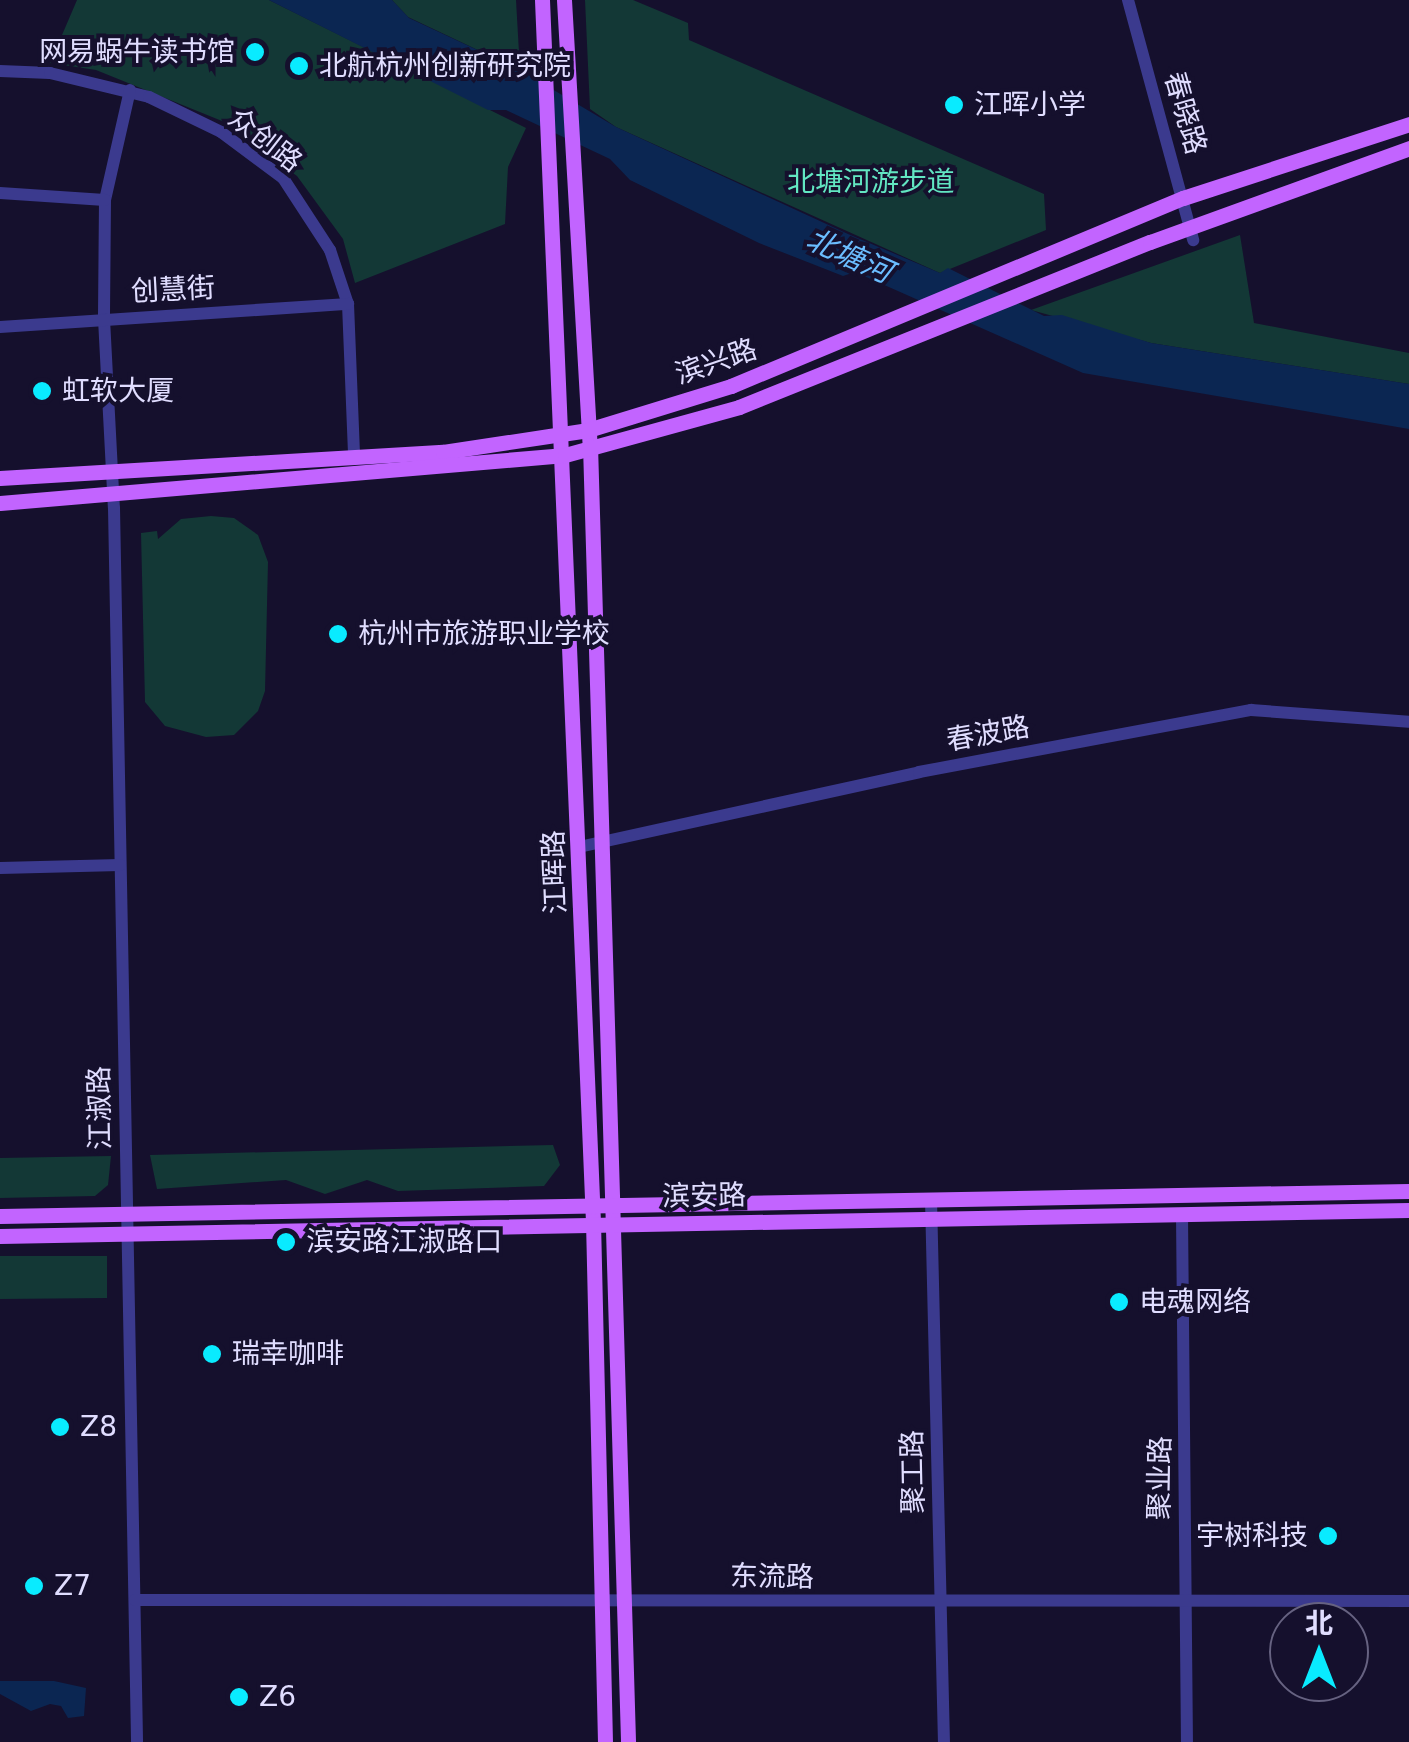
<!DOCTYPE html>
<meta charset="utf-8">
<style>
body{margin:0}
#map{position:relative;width:1409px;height:1742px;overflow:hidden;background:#15102d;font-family:"DejaVu Sans","Noto Sans SC",sans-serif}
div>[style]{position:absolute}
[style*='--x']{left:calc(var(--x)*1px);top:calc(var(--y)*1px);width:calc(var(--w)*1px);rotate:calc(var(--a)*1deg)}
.green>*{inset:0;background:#133836}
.water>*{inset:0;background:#0b2652}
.minor>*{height:12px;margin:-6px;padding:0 6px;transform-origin:6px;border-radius:6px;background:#3b3a8e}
.major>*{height:15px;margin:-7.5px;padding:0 7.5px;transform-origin:7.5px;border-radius:7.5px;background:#c264ff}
.dots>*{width:28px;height:28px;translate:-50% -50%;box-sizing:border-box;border:5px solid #15102d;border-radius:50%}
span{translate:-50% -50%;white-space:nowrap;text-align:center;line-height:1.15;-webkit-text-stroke:8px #15102d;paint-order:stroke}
.poi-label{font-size:28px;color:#e0ddff}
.right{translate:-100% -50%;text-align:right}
.left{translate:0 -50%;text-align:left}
.street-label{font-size:28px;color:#e0ddff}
.park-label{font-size:28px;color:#62e6c2}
.water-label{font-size:30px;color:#6bbdff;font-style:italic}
.north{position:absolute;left:1269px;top:1602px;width:100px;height:100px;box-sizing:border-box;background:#15102d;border:2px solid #666281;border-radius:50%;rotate:0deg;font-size:28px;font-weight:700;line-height:40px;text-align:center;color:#e0ddff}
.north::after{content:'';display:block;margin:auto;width:35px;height:45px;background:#09ebff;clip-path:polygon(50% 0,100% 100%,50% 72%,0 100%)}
</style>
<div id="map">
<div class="green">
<i style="clip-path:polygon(77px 0,269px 0,526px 128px,508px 167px,505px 224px,355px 283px,343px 239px,297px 176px,222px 121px,96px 70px,50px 63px)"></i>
<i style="clip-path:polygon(392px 0,516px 0,520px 70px,408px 17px)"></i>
<i style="clip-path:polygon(585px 0,633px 0,688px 23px,689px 40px,1044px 194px,1046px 230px,940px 273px,616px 127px,590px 109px)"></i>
<i style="clip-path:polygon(1240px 235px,1254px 323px,1409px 353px,1409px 384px,1151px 343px,1031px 310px)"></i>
<i style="clip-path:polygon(211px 516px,234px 518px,258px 535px,268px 562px,265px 691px,258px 711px,234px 735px,206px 737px,165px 726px,145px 702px,141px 533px,157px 531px,158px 539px,181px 519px)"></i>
<i style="clip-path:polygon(553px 1145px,560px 1165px,544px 1186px,398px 1191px,367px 1180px,325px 1194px,286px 1180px,157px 1189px,150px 1155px)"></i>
<i style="clip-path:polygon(111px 1156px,108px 1185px,95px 1196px,0 1198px,0 1158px)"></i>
<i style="clip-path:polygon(0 1256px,107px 1256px,107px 1298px,0 1299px)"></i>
</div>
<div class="water">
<i style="clip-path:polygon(269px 0,392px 0,409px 18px,520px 70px,616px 127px,848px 234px,940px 273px,948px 268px,1044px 316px,1062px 315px,1151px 343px,1409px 384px,1409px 429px,1083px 373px,855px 272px,843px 276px,759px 243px,630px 180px,610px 159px,506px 110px,488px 110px)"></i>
<i style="clip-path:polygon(54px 1681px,86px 1688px,84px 1716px,68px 1718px,61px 1706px,50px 1704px,31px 1711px,0 1694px,0 1681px)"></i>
</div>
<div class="minor">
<i style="--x:1128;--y:0;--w:249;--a:74.8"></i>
<i style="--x:0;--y:71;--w:50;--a:2.3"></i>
<i style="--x:50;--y:73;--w:102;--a:13.6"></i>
<i style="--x:149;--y:97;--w:80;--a:25.9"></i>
<i style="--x:221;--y:132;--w:77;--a:36.6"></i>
<i style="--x:283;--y:178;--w:86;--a:56.9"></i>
<i style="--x:330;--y:250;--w:57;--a:71.6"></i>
<i style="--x:348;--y:304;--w:152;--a:87.7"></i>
<i style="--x:130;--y:90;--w:113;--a:102.8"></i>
<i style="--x:105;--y:200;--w:119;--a:90.5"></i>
<i style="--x:104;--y:319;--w:189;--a:87"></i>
<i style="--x:114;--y:508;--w:1234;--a:88.93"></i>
<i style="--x:0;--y:193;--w:105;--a:3.8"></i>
<i style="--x:0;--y:327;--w:349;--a:-3.8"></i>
<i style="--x:579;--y:847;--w:348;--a:-12.4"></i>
<i style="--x:919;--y:772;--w:338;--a:-10.6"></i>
<i style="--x:1251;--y:710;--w:158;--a:4.3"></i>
<i style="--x:0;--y:868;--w:120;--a:-1.4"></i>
<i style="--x:931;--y:1200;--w:542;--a:88.63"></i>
<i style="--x:1182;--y:1215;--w:527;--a:89.46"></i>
<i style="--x:135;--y:1600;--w:1274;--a:0.04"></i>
</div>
<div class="major">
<i style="--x:542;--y:0;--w:1222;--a:87.61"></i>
<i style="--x:593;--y:1221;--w:521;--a:88.68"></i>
<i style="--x:564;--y:0;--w:446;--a:86.7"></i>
<i style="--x:590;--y:445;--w:1298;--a:88.32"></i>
<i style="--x:0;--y:478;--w:444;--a:-3.4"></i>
<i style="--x:443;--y:452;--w:147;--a:-8.6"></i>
<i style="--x:588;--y:430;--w:150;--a:-17.1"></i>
<i style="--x:731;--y:386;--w:490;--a:-22.6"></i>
<i style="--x:1183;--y:198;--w:238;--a:-18.1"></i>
<i style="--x:0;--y:503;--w:567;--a:-4.86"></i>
<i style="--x:565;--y:455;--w:180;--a:-15.4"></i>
<i style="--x:739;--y:407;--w:443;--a:-21.9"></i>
<i style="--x:1150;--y:242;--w:276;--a:-19.9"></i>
<i style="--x:0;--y:1216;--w:1409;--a:-1.02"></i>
<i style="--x:0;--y:1236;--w:1409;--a:-1.06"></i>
</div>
<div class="dots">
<i style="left:255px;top:52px;background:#09ebff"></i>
<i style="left:299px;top:66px;background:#09ebff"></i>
<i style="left:954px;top:105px;background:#09ebff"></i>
<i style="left:42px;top:391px;background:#09ebff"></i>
<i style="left:338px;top:634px;background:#09ebff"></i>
<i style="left:286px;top:1242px;background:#09ebff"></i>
<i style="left:1119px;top:1302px;background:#09ebff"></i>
<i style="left:212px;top:1354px;background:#09ebff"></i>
<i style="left:60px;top:1427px;background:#09ebff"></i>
<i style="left:1328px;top:1536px;background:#09ebff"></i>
<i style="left:34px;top:1586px;background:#09ebff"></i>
<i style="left:239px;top:1697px;background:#09ebff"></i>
</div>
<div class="poi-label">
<span class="right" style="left:235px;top:52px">网易蜗牛读书馆</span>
<span class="left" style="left:319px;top:66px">北航杭州创新研究院</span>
<span class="left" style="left:974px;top:105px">江晖小学</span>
<span class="left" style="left:62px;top:391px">虹软大厦</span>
<span class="left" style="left:358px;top:634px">杭州市旅游职业学校</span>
<span class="left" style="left:306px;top:1242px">滨安路江淑路口</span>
<span class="left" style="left:1139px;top:1302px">电魂网络</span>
<span class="left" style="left:232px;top:1354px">瑞幸咖啡</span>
<span class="left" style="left:80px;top:1427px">Z8</span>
<span class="right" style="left:1308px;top:1536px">宇树科技</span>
<span class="left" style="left:54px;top:1586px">Z7</span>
<span class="left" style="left:259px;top:1697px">Z6</span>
</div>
<div class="street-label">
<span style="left:1185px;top:113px;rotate:74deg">春晓路</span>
<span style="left:265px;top:140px;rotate:38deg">众创路</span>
<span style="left:173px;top:290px;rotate:-3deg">创慧街</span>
<span style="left:716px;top:362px;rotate:-19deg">滨兴路</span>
<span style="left:988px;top:734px;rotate:-10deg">春波路</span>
<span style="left:555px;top:872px;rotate:-92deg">江晖路</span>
<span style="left:100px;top:1108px;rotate:-91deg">江淑路</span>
<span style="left:704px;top:1196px;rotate:-1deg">滨安路</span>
<span style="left:913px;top:1472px;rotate:-91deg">聚工路</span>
<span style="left:1160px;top:1478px;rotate:-89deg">聚业路</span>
<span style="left:772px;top:1577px;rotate:1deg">东流路</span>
</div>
<div class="park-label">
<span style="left:871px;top:182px">北塘河游步道</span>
</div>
<div class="water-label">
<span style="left:849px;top:256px;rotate:24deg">北塘河</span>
</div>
<div class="north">北</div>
</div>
